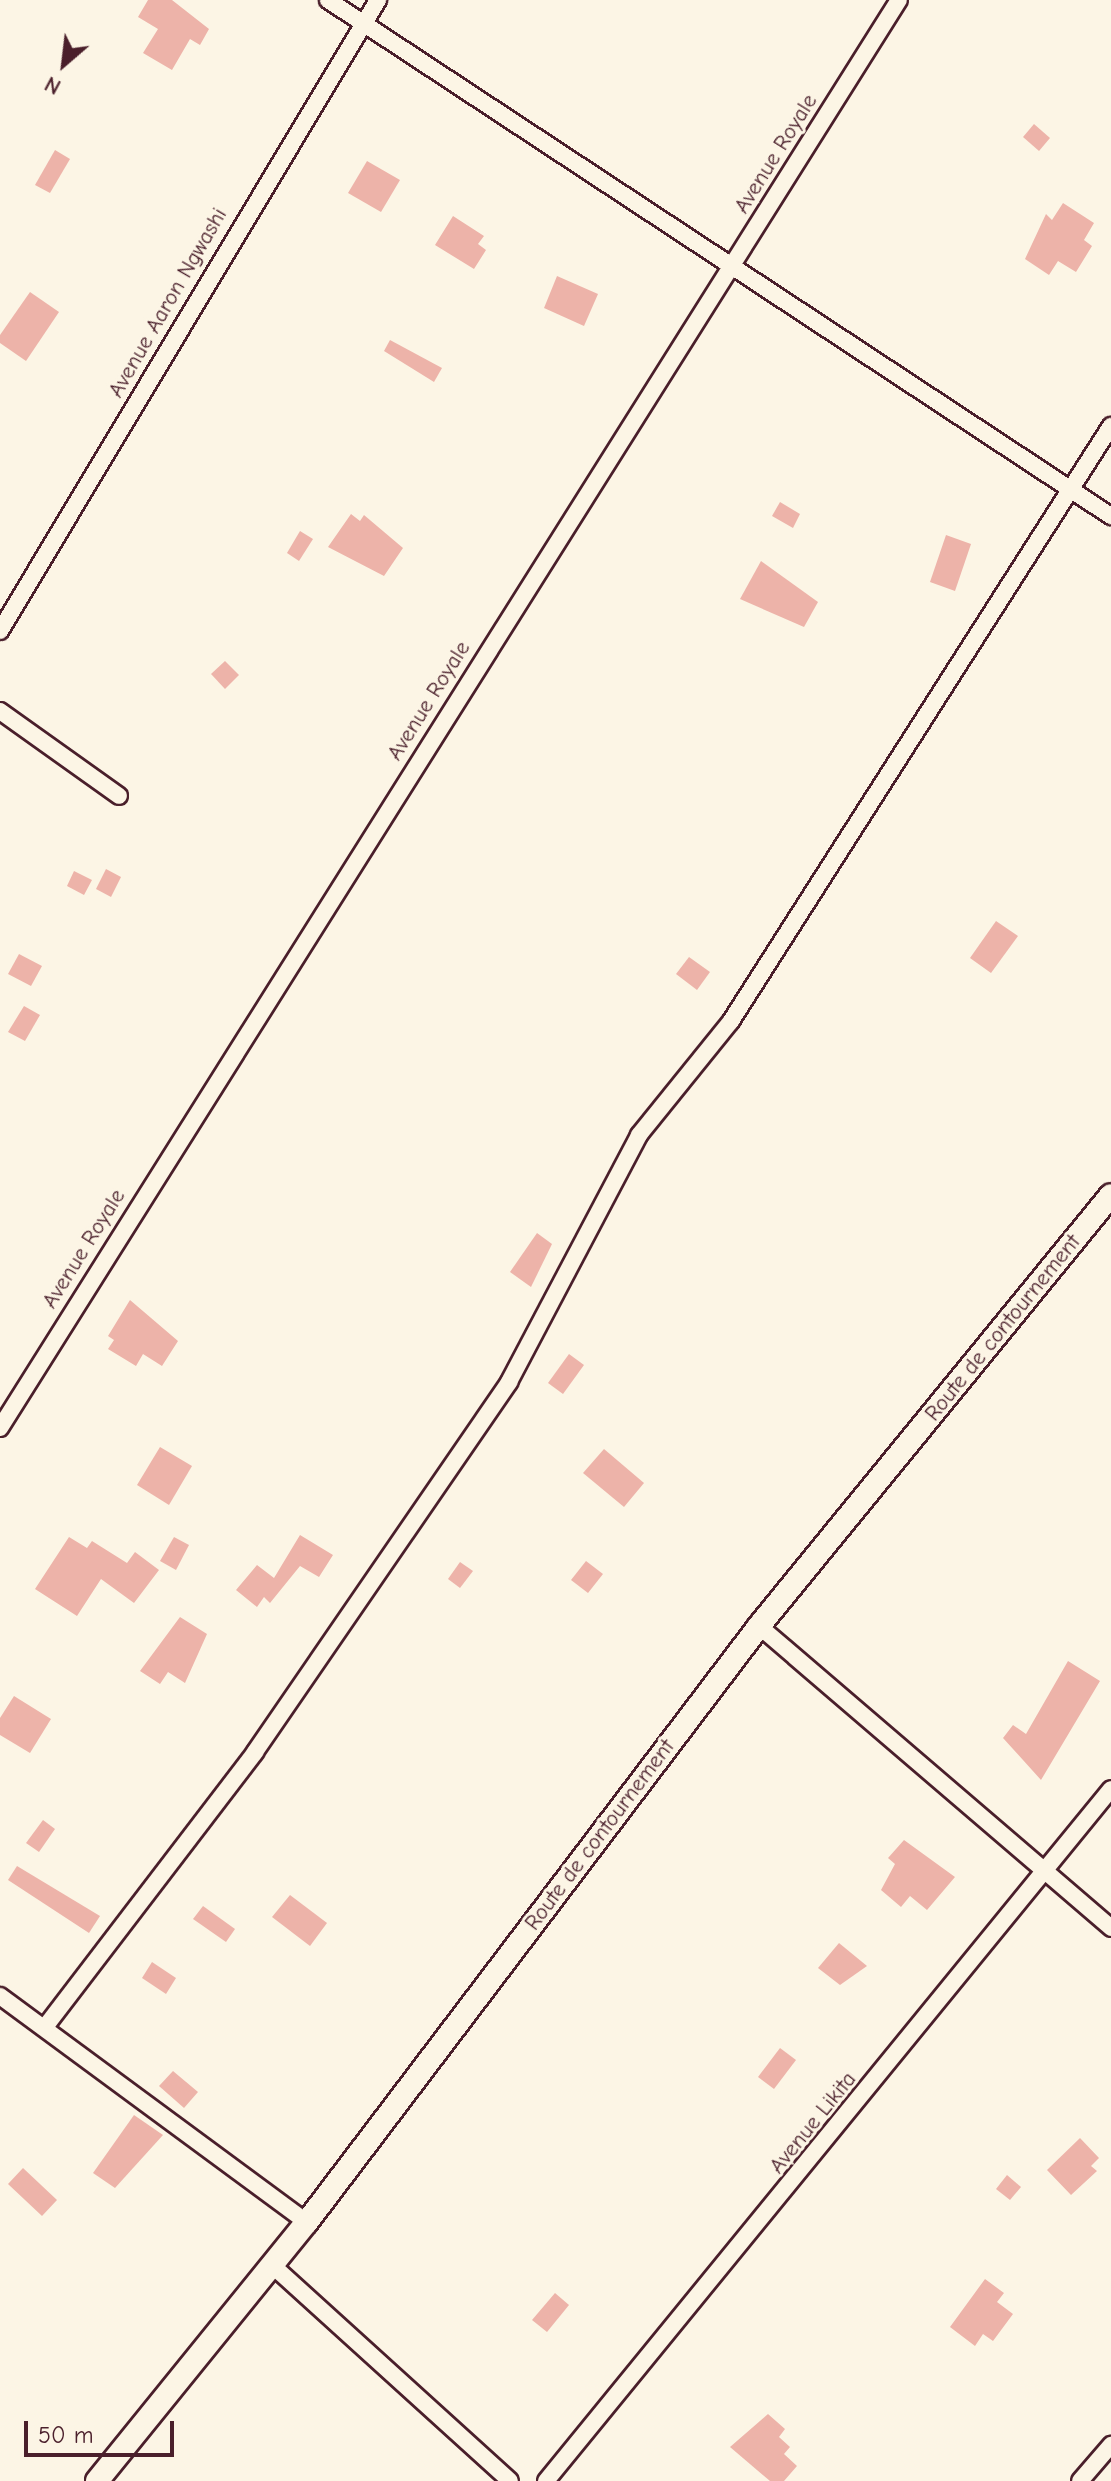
<!DOCTYPE html>
<style>
body{margin:0}
#map{position:relative;width:1111px;height:2481px;overflow:hidden;background:#fcf5e5;font-family:"Comic Neue",sans-serif}
div>[style]{position:absolute}
[style*='--x']{left:calc(var(--x)*1px);top:calc(var(--y)*1px);width:calc(var(--w)*1px);rotate:calc(var(--a)*1deg)}
.building>*{inset:0;background:#edb3a9}
.roads{filter:drop-shadow(2px 0 #4a1f2b) drop-shadow(-2px 0 #4a1f2b) drop-shadow(0 2px #4a1f2b) drop-shadow(0 -2px #4a1f2b)}
.minor>*{height:16px;margin:-8px;padding:0 8px;transform-origin:8px;border-radius:8px;background:#fcf5e5}
.tertiary>*{height:22px;margin:-11px;padding:0 11px;transform-origin:11px;border-radius:11px;background:#fcf5e5}
span{translate:-50% -50%;white-space:nowrap;text-align:center;line-height:1.15;-webkit-text-stroke:6px #fcf5e5;paint-order:stroke}
.street-label{font-size:22px;color:#4a1f2b}
.north{position:absolute;left:24px;top:24px;width:80px;height:80px;-webkit-text-stroke:6px #fcf5e5;paint-order:stroke;rotate:208deg;font-size:22px;font-weight:700;line-height:32px;text-align:center;color:#4a1f2b}
.north::after{content:'';display:block;margin:auto;width:28px;height:36px;background:#4a1f2b;clip-path:polygon(50% 0,100% 100%,50% 72%,0 100%)}
.scale{position:absolute;left:24px;top:2421px;width:150px;height:36px;box-sizing:border-box;border:4px solid #4a1f2b;border-top:0;padding-left:10px;font-size:24px;line-height:28px;white-space:nowrap;color:#4a1f2b;-webkit-text-stroke:6px #fcf5e5;paint-order:stroke}
</style>
<div id="map">
<div class="building">
<i style="clip-path:polygon(148px 0,172px 0,209px 29px,200px 45px,190px 39px,172px 70px,143px 53px,158px 29px,138px 17px)"></i>
<i style="clip-path:polygon(1034px 124px,1050px 138px,1039px 151px,1023px 137px)"></i>
<i style="clip-path:polygon(55px 150px,70px 159px,50px 193px,35px 185px)"></i>
<i style="clip-path:polygon(367px 161px,400px 180px,381px 212px,348px 193px)"></i>
<i style="clip-path:polygon(1063px 203px,1094px 223px,1084px 240px,1092px 246px,1076px 272px,1058px 261px,1049px 275px,1025px 259px,1046px 214px,1052px 220px)"></i>
<i style="clip-path:polygon(453px 216px,484px 236px,478px 244px,486px 250px,474px 269px,435px 245px)"></i>
<i style="clip-path:polygon(557px 276px,598px 294px,584px 326px,544px 308px)"></i>
<i style="clip-path:polygon(30px 292px,59px 312px,26px 361px,0 343px,0 335px)"></i>
<i style="clip-path:polygon(390px 340px,442px 368px,434px 382px,384px 351px)"></i>
<i style="clip-path:polygon(780px 502px,800px 514px,793px 528px,772px 516px)"></i>
<i style="clip-path:polygon(351px 514px,360px 521px,364px 515px,403px 548px,384px 576px,328px 547px)"></i>
<i style="clip-path:polygon(300px 531px,313px 539px,299px 561px,287px 553px)"></i>
<i style="clip-path:polygon(946px 535px,971px 544px,955px 591px,930px 582px)"></i>
<i style="clip-path:polygon(761px 561px,818px 602px,804px 627px,740px 599px)"></i>
<i style="clip-path:polygon(225px 661px,239px 675px,225px 689px,211px 674px)"></i>
<i style="clip-path:polygon(106px 869px,121px 877px,111px 897px,96px 889px)"></i>
<i style="clip-path:polygon(74px 871px,92px 880px,84px 895px,67px 886px)"></i>
<i style="clip-path:polygon(996px 921px,1018px 936px,991px 973px,970px 958px)"></i>
<i style="clip-path:polygon(19px 954px,42px 966px,31px 986px,8px 974px)"></i>
<i style="clip-path:polygon(689px 957px,710px 972px,697px 990px,676px 974px)"></i>
<i style="clip-path:polygon(24px 1006px,40px 1015px,25px 1041px,8px 1032px)"></i>
<i style="clip-path:polygon(537px 1233px,552px 1244px,531px 1287px,510px 1272px)"></i>
<i style="clip-path:polygon(130px 1300px,178px 1341px,162px 1366px,143px 1354px,136px 1366px,108px 1349px,114px 1340px,108px 1336px)"></i>
<i style="clip-path:polygon(569px 1354px,584px 1365px,563px 1394px,548px 1383px)"></i>
<i style="clip-path:polygon(160px 1447px,192px 1466px,169px 1505px,137px 1485px)"></i>
<i style="clip-path:polygon(604px 1449px,644px 1483px,624px 1507px,583px 1473px)"></i>
<i style="clip-path:polygon(300px 1535px,333px 1555px,319px 1577px,300px 1566px,270px 1603px,264px 1597px,257px 1607px,236px 1590px,257px 1565px,274px 1578px)"></i>
<i style="clip-path:polygon(69px 1537px,87px 1548px,92px 1541px,127px 1563px,135px 1552px,159px 1570px,134px 1603px,101px 1579px,77px 1616px,35px 1589px)"></i>
<i style="clip-path:polygon(174px 1537px,189px 1545px,176px 1570px,160px 1561px)"></i>
<i style="clip-path:polygon(586px 1561px,603px 1574px,588px 1593px,571px 1580px)"></i>
<i style="clip-path:polygon(460px 1562px,473px 1571px,460px 1588px,448px 1579px)"></i>
<i style="clip-path:polygon(180px 1617px,207px 1634px,185px 1683px,168px 1672px,160px 1684px,140px 1671px)"></i>
<i style="clip-path:polygon(1068px 1661px,1100px 1681px,1041px 1780px,1003px 1738px,1013px 1725px,1026px 1734px)"></i>
<i style="clip-path:polygon(14px 1696px,51px 1719px,30px 1753px,0 1735px,0 1718px)"></i>
<i style="clip-path:polygon(43px 1820px,55px 1829px,39px 1852px,26px 1843px)"></i>
<i style="clip-path:polygon(904px 1840px,955px 1877px,927px 1910px,910px 1896px,901px 1907px,881px 1890px,895px 1864px,888px 1858px)"></i>
<i style="clip-path:polygon(17px 1866px,100px 1916px,89px 1933px,8px 1880px)"></i>
<i style="clip-path:polygon(290px 1895px,327px 1923px,310px 1946px,272px 1917px)"></i>
<i style="clip-path:polygon(203px 1906px,235px 1929px,226px 1942px,193px 1919px)"></i>
<i style="clip-path:polygon(839px 1943px,867px 1966px,840px 1985px,818px 1968px)"></i>
<i style="clip-path:polygon(152px 1962px,176px 1978px,166px 1994px,142px 1978px)"></i>
<i style="clip-path:polygon(780px 2048px,796px 2060px,774px 2089px,758px 2077px)"></i>
<i style="clip-path:polygon(173px 2071px,198px 2092px,184px 2108px,159px 2086px)"></i>
<i style="clip-path:polygon(134px 2115px,163px 2135px,115px 2188px,93px 2173px)"></i>
<i style="clip-path:polygon(1080px 2138px,1099px 2158px,1091px 2166px,1097px 2171px,1071px 2195px,1047px 2170px)"></i>
<i style="clip-path:polygon(23px 2168px,57px 2200px,42px 2216px,8px 2184px)"></i>
<i style="clip-path:polygon(1007px 2175px,1021px 2187px,1010px 2200px,996px 2189px)"></i>
<i style="clip-path:polygon(985px 2279px,1004px 2293px,997px 2302px,1013px 2314px,993px 2341px,983px 2334px,975px 2346px,950px 2327px)"></i>
<i style="clip-path:polygon(555px 2293px,569px 2305px,547px 2332px,532px 2320px)"></i>
<i style="clip-path:polygon(768px 2414px,785px 2429px,779px 2437px,790px 2447px,784px 2454px,797px 2466px,784px 2481px,770px 2481px,730px 2447px)"></i>
</div>
<div class="roads">
<div class="minor">
<i style="--x:328;--y:0;--w:938;--a:33.39"></i>
<i style="--x:0;--y:631;--w:736;--a:-59.08"></i>
<i style="--x:0;--y:711;--w:146;--a:35.5"></i>
<i style="--x:0;--y:1428;--w:1687;--a:-57.81"></i>
<i style="--x:759;--y:1626;--w:464;--a:40.6"></i>
<i style="--x:0;--y:1996;--w:381;--a:36.4"></i>
<i style="--x:45;--y:2027;--w:346;--a:-52.6"></i>
<i style="--x:255;--y:1752;--w:449;--a:-55.5"></i>
<i style="--x:509;--y:1382;--w:279;--a:-62.2"></i>
<i style="--x:639;--y:1135;--w:146;--a:-51.1"></i>
<i style="--x:731;--y:1021;--w:706;--a:-57.44"></i>
<i style="--x:272;--y:2265;--w:321;--a:42.2"></i>
<i style="--x:546;--y:2481;--w:893;--a:-50.77"></i>
<i style="--x:1080;--y:2481;--w:48;--a:-49.3"></i>
</div>
<div class="tertiary">
<i style="--x:97;--y:2481;--w:333;--a:-51"></i>
<i style="--x:307;--y:2222;--w:748;--a:-52.82"></i>
<i style="--x:759;--y:1626;--w:556;--a:-50.76"></i>
</div>
</div>
<div class="street-label">
<span style="left:776px;top:154px;rotate:-58deg">Avenue Royale</span>
<span style="left:168px;top:303px;rotate:-60deg">Avenue Aaron Ngwashi</span>
<span style="left:429px;top:701px;rotate:-58deg">Avenue Royale</span>
<span style="left:84px;top:1249px;rotate:-58deg">Avenue Royale</span>
<span style="left:1003px;top:1328px;rotate:-51deg">Route de contournement</span>
<span style="left:600px;top:1835px;rotate:-53deg">Route de contournement</span>
<span style="left:813px;top:2123px;rotate:-51deg">Avenue Likita</span>
</div>
<div class="north">N</div>
<div class="scale">50 m</div>
</div>
